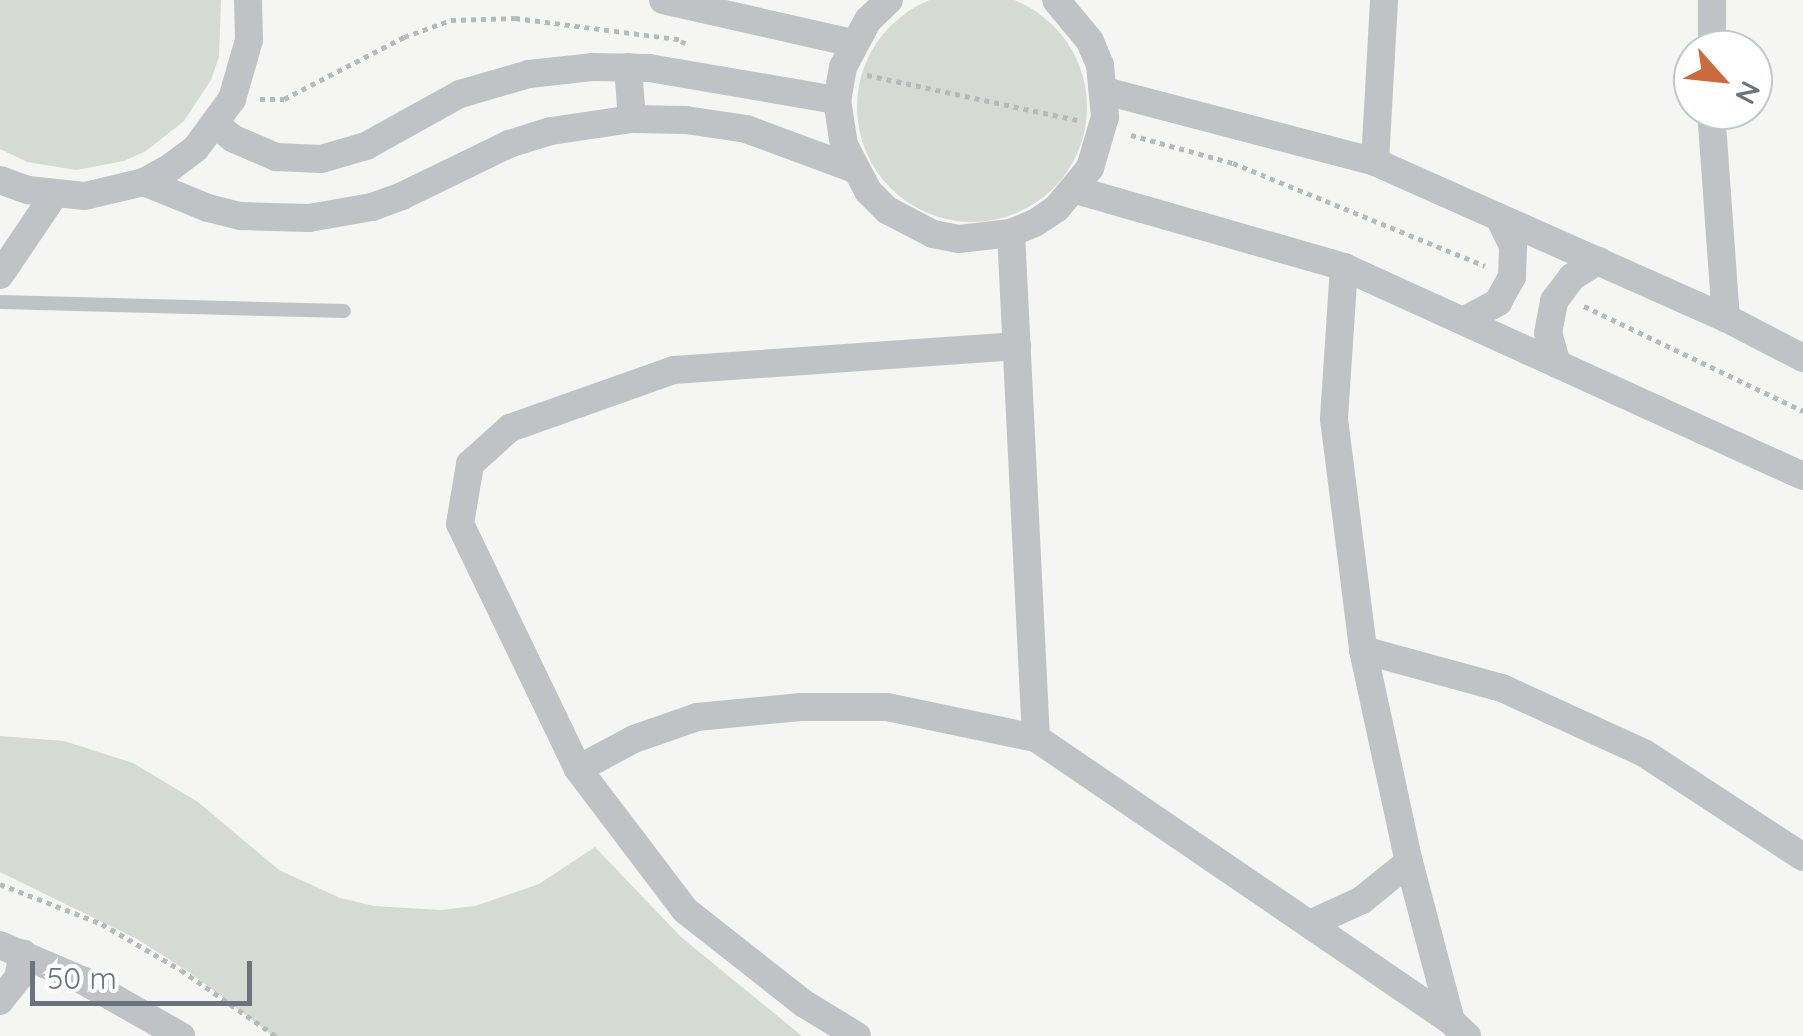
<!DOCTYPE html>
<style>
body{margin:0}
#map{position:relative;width:1803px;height:1036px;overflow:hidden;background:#f5f6f3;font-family:Quicksand,sans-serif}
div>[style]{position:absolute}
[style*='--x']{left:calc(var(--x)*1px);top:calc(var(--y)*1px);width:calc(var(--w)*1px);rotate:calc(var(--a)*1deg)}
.green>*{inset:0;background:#d5dad3}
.round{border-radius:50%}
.path>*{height:5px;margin-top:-2.5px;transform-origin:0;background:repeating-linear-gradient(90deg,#b7babc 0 5px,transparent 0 10px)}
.lane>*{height:14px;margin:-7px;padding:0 7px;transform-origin:7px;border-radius:7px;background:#c0c2c6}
.street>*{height:28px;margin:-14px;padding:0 14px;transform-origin:14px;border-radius:14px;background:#c0c2c6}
span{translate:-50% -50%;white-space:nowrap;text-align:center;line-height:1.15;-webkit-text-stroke:10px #fff;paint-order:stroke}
.north{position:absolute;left:1673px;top:30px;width:100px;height:100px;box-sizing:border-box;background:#fff;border:2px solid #c3c7cc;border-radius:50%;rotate:117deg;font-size:28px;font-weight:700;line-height:40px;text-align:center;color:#697480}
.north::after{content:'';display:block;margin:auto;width:35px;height:45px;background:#cc693d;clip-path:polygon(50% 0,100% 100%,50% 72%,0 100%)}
.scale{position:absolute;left:30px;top:961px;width:222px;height:45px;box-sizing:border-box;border:5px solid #697480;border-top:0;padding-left:12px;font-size:30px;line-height:35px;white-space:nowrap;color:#697480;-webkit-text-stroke:8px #fff;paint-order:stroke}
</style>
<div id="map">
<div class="green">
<i class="round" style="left:857px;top:-8px;width:230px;height:230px"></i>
<i style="clip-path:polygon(0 0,221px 0,219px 57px,211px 80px,184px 121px,146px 151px,124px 161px,76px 170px,27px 162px,0 149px)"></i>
<i style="clip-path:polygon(0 736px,64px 741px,133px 763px,198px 802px,279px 870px,340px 898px,374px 906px,441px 910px,475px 906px,539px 884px,595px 847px,681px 937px,802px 1036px,273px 1036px,192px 974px,137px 939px,0 872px)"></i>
</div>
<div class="path">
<i style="--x:867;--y:75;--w:215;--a:12.1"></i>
<i style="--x:260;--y:99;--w:24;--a:0"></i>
<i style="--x:284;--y:99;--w:135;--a:-27.3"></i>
<i style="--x:404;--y:37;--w:50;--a:-19.9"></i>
<i style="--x:451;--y:20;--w:64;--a:-1.8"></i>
<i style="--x:515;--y:18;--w:170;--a:7.4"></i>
<i style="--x:684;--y:40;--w:5;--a:112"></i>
<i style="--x:1131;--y:135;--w:106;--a:15.4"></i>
<i style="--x:1233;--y:163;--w:272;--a:22.2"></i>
<i style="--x:1584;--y:306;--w:243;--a:25.6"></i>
<i style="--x:0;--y:884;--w:110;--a:21.4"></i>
<i style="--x:102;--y:924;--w:91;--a:30.2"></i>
<i style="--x:181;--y:970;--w:116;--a:34.8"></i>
</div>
<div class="lane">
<i style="--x:0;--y:302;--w:344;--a:1.5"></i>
</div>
<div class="street">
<i style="--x:663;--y:0;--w:195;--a:12.8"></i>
<i style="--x:889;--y:0;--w:29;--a:136"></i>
<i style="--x:868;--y:20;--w:53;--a:118"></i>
<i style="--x:843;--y:67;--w:34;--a:100"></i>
<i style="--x:837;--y:100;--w:46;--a:81.2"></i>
<i style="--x:844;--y:145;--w:52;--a:62.4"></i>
<i style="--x:868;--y:191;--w:27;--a:45"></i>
<i style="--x:887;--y:210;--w:52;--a:27.6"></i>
<i style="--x:933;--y:234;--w:26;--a:11"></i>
<i style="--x:959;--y:239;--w:52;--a:-6.6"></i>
<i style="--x:1011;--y:233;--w:26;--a:-23"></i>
<i style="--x:1035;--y:223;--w:27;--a:-34"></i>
<i style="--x:1057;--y:208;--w:52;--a:-50.5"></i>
<i style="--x:1090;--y:168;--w:53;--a:-73.6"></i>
<i style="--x:1105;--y:117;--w:52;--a:-95.5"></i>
<i style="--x:1100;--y:65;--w:26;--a:-113"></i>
<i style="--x:1090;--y:41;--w:53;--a:-129.7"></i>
<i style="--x:1712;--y:50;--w:50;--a:-90"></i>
<i style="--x:628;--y:67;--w:52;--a:85.6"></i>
<i style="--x:1105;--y:91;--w:279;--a:14.7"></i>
<i style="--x:1375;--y:162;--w:384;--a:24"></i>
<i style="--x:1726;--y:318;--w:87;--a:27.5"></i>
<i style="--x:1711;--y:110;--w:209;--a:85.9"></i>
<i style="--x:216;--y:125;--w:23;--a:38"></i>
<i style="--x:234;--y:139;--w:46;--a:23.2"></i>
<i style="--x:276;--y:157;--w:45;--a:2.5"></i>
<i style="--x:321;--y:159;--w:47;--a:-16.1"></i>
<i style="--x:366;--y:146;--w:107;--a:-29"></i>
<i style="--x:460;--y:94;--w:72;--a:-16.2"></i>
<i style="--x:529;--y:74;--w:63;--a:-6.3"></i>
<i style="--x:592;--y:67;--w:57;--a:1"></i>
<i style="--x:649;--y:68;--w:191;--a:9.7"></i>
<i style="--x:1375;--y:162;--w:162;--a:-86.8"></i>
<i style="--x:0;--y:180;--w:30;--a:20"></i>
<i style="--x:28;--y:190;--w:57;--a:6"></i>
<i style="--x:85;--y:196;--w:61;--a:-13.3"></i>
<i style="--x:144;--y:182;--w:31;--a:-29"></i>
<i style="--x:171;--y:167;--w:31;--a:-37"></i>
<i style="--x:196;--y:148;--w:61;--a:-53.7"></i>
<i style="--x:232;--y:99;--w:61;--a:-73.9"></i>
<i style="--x:249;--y:40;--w:40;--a:-91.4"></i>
<i style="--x:144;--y:182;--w:69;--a:22.1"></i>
<i style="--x:208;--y:208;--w:34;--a:14"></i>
<i style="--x:241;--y:216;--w:68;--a:1.7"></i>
<i style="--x:309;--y:218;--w:64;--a:-9.9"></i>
<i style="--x:372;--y:207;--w:32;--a:-20"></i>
<i style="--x:402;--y:196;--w:119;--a:-25.9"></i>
<i style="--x:509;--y:144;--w:44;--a:-17.2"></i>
<i style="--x:551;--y:131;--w:82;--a:-8.4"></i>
<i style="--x:632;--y:119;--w:54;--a:1.1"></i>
<i style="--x:686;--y:120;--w:61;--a:8.5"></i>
<i style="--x:746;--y:129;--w:115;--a:20.3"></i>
<i style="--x:1076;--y:190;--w:279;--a:16"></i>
<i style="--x:1344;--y:267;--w:504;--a:24.48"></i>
<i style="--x:1011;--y:233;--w:506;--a:87.17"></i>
<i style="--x:1344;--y:267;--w:152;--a:93.8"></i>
<i style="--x:1334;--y:419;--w:233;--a:82.8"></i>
<i style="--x:1363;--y:650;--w:217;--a:77.8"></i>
<i style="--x:1409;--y:862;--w:164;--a:75.2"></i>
<i style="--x:0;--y:275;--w:97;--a:-56"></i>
<i style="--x:1463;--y:321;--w:40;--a:-28"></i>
<i style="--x:1498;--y:302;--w:29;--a:-61"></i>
<i style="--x:1512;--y:277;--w:31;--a:-88"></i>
<i style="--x:1513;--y:246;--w:32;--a:-116"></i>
<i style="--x:1557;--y:364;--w:32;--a:-106"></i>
<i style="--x:1548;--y:333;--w:33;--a:-79"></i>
<i style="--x:1554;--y:301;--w:30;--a:-53"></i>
<i style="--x:1572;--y:277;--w:31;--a:-32"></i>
<i style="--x:1363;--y:650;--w:144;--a:15.3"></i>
<i style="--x:1502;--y:688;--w:156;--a:24.6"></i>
<i style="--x:1644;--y:753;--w:190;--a:33.2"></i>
<i style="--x:578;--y:769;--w:64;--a:-28.2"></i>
<i style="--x:634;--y:739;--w:67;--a:-19.2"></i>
<i style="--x:697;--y:717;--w:104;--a:-5.5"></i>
<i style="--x:801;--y:707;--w:86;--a:0"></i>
<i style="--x:887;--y:707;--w:152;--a:11.8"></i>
<i style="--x:1036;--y:738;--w:502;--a:34.29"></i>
<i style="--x:1451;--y:1021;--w:22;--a:43"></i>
<i style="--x:1310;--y:924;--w:57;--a:-24.8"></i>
<i style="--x:1362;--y:900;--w:60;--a:-39"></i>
<i style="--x:0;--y:945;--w:91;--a:23.2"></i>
<i style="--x:84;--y:981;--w:112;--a:29.6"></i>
<i style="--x:0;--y:1001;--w:29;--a:-52"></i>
<i style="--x:18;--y:978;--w:25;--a:-78"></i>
<i style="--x:857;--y:1036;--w:63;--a:-148.6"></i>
<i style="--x:803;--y:1003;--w:150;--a:-141.8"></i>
<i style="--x:685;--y:910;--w:177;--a:-127.2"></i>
<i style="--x:578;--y:769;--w:272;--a:-115.7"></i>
<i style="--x:460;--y:524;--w:61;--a:-80.5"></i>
<i style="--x:470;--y:464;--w:54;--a:-42"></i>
<i style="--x:510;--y:428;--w:174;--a:-19.5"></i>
<i style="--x:674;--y:370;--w:344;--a:-4"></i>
</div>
<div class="north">N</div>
<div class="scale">50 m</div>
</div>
